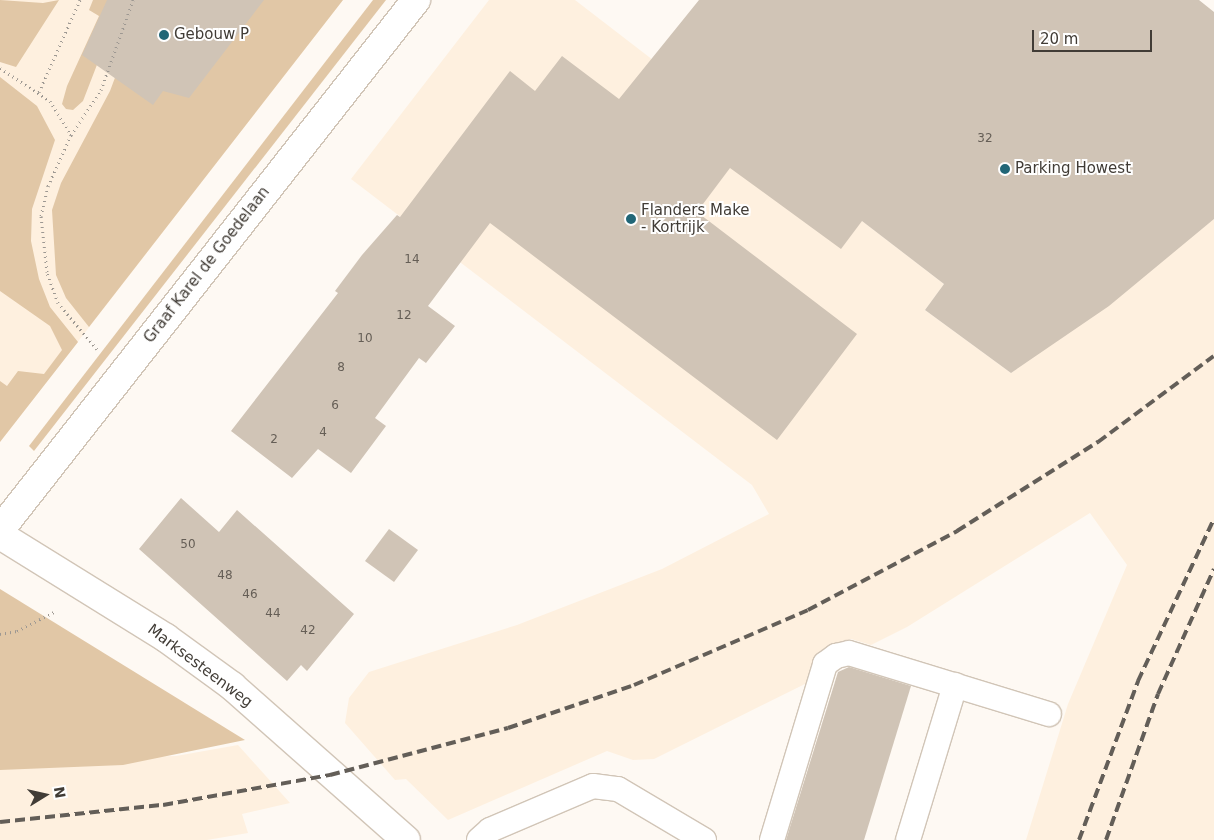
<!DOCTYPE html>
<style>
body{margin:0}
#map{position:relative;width:1214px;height:840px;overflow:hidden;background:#fef9f3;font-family:"DejaVu Sans",sans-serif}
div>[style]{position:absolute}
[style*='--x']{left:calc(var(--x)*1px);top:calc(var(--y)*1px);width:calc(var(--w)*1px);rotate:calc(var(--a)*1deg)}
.built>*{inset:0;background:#fef0df}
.green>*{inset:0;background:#e1c7a6}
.building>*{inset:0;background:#d0c4b6}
.path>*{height:3px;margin-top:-1.5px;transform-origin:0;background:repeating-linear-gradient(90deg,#9d9892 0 1px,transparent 0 5px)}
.roads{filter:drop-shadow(1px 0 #d1c5b7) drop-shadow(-1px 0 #d1c5b7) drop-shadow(0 1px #d1c5b7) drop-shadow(0 -1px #d1c5b7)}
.service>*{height:24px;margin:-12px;padding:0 12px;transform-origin:12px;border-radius:12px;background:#fff}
.minor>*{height:28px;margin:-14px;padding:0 14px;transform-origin:14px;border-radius:14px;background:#fff}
.tertiary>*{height:28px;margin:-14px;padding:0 14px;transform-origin:14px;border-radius:14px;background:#fff}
.rail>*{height:4px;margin-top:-2px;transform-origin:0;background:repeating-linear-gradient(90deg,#635e58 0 10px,transparent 0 15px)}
.dots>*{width:14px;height:14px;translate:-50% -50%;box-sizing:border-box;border:2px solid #fff;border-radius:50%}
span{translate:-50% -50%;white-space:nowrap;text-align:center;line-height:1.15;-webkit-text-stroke:4px #fff;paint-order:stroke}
.number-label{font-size:12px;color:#655e56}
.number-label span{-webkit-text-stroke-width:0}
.poi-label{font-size:15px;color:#413c36}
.left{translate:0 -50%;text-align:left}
.street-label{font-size:15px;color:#413c36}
.north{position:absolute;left:20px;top:770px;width:50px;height:50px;-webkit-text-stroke:4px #fff;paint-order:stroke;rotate:80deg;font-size:14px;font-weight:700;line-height:20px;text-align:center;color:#413c36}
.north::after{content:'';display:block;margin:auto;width:18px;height:22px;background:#413c36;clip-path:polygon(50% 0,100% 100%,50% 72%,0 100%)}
.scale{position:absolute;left:1032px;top:30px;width:120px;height:22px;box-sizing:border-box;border:2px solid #413c36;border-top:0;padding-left:6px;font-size:15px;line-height:18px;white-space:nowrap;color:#413c36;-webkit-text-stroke:4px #fff;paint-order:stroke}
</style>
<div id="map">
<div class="built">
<i style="clip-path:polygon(0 0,343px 0,0 442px)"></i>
<i style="clip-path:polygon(489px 0,575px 0,944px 284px,925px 310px,1011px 373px,1214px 219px,1214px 840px,1026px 840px,1068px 704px,1127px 565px,1090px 513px,907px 627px,871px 645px,851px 639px,830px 648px,814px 660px,809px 682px,654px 759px,633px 760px,607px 751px,448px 820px,406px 779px,395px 780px,345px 723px,349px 698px,369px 672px,517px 625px,662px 569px,769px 514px,752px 485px,351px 179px)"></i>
<i style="clip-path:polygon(238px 745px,290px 803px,242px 814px,248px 833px,207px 840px,0 840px,0 760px,176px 756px)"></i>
</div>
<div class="green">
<i style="clip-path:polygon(0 0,43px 3px,59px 0,16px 67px,0 62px)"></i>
<i style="clip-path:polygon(93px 0,122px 0,83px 101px,73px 110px,66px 109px,62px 104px,67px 86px,99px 16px,89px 10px)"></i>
<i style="clip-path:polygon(144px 0,343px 0,89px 327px,66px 298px,56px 275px,52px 210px,61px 183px,110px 91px)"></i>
<i style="clip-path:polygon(373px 0,386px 0,34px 451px,29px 446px)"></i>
<i style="clip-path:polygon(0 77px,37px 106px,55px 140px,32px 209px,31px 241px,39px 279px,50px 307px,78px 342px,0 442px,0 381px,7px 386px,18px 371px,44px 374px,62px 350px,50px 326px,0 291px)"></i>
<i style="clip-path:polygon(0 589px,245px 740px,123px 765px,0 770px)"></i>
</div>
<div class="building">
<i style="clip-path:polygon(107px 0,264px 0,189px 98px,163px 91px,153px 105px,82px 55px)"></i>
<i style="clip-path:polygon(699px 0,1199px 0,1214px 12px,1214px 219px,1109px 306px,1011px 373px,925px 310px,944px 284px,862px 221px,841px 249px,730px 168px,697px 212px,857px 334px,777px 440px,490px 223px,428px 306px,455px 326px,426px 363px,419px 358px,375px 418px,386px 426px,351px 473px,318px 449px,292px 478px,231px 431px,338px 293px,335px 291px,362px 255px,397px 215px,400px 217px,510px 71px,535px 91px,562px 56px,619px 99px)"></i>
<i style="clip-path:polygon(181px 498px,219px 532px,237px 510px,354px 614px,307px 671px,301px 665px,287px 681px,139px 549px)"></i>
<i style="clip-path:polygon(389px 529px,418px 550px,394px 582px,365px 561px)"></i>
<i style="clip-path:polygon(849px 667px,911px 686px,864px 840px,786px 840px,838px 672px)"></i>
</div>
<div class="path">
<i style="--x:0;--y:68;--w:60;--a:33.4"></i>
<i style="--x:50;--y:101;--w:40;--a:58"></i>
<i style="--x:39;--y:92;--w:101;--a:-66"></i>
<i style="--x:97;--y:349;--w:60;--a:-130.3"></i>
<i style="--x:58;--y:303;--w:33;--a:-110"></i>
<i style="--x:47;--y:272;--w:56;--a:-96.1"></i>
<i style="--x:41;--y:216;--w:31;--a:-77"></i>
<i style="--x:48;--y:186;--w:56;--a:-65.7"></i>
<i style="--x:71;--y:135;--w:54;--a:-56.3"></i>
<i style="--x:101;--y:90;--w:96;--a:-70.4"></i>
<i style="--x:0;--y:634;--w:17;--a:-10"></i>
<i style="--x:17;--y:631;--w:44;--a:-27.1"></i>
</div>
<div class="roads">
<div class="service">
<i style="--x:479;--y:840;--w:15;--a:-42"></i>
<i style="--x:490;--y:830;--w:112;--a:-23.1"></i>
<i style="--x:593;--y:786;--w:25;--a:7"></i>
<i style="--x:618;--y:789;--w:100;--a:30.7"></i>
<i style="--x:772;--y:840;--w:184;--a:-73.2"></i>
<i style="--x:825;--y:664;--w:14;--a:-36"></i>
<i style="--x:836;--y:656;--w:13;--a:-13"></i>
<i style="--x:849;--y:653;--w:209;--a:17"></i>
<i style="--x:908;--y:840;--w:162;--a:-73.1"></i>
</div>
<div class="minor">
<i style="--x:0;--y:530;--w:674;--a:-51.87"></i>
</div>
<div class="tertiary">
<i style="--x:0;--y:535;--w:195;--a:31.8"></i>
<i style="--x:166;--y:638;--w:82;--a:36"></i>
<i style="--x:232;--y:686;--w:232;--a:41.5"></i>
</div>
</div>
<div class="rail">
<i style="--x:0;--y:822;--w:164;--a:-6"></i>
<i style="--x:163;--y:805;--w:170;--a:-10.2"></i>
<i style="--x:330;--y:775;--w:184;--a:-14.8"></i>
<i style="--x:508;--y:728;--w:133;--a:-18.8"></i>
<i style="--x:634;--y:685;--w:189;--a:-23.3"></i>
<i style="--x:808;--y:610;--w:169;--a:-27.9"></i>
<i style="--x:957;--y:531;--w:167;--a:-32.3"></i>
<i style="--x:1098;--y:442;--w:144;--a:-36.6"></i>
<i style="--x:1079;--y:840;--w:170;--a:-69.6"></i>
<i style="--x:1138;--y:681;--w:179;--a:-64.9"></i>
<i style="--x:1106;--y:840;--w:155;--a:-70.4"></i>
<i style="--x:1158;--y:694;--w:137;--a:-65.9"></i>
</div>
<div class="dots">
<i style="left:164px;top:35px;background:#216677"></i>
<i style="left:1005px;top:169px;background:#216677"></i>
<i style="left:631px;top:219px;background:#216677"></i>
</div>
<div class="number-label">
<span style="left:985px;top:139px">32</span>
<span style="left:412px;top:260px">14</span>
<span style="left:404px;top:316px">12</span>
<span style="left:365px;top:339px">10</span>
<span style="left:341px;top:368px">8</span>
<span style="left:335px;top:406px">6</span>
<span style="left:323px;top:433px">4</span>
<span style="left:274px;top:440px">2</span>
<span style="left:188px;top:545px">50</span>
<span style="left:225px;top:576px">48</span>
<span style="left:250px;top:595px">46</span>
<span style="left:273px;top:614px">44</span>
<span style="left:308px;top:631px">42</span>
</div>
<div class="poi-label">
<span class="left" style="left:174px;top:35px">Gebouw P</span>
<span class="left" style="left:1015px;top:169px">Parking Howest</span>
<span class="left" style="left:641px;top:219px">Flanders Make<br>- Kortrijk</span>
</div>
<div class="street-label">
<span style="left:207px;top:265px;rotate:-52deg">Graaf Karel de Goedelaan</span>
<span style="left:200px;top:666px;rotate:37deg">Marksesteenweg</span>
</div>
<div class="north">N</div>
<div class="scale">20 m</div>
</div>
